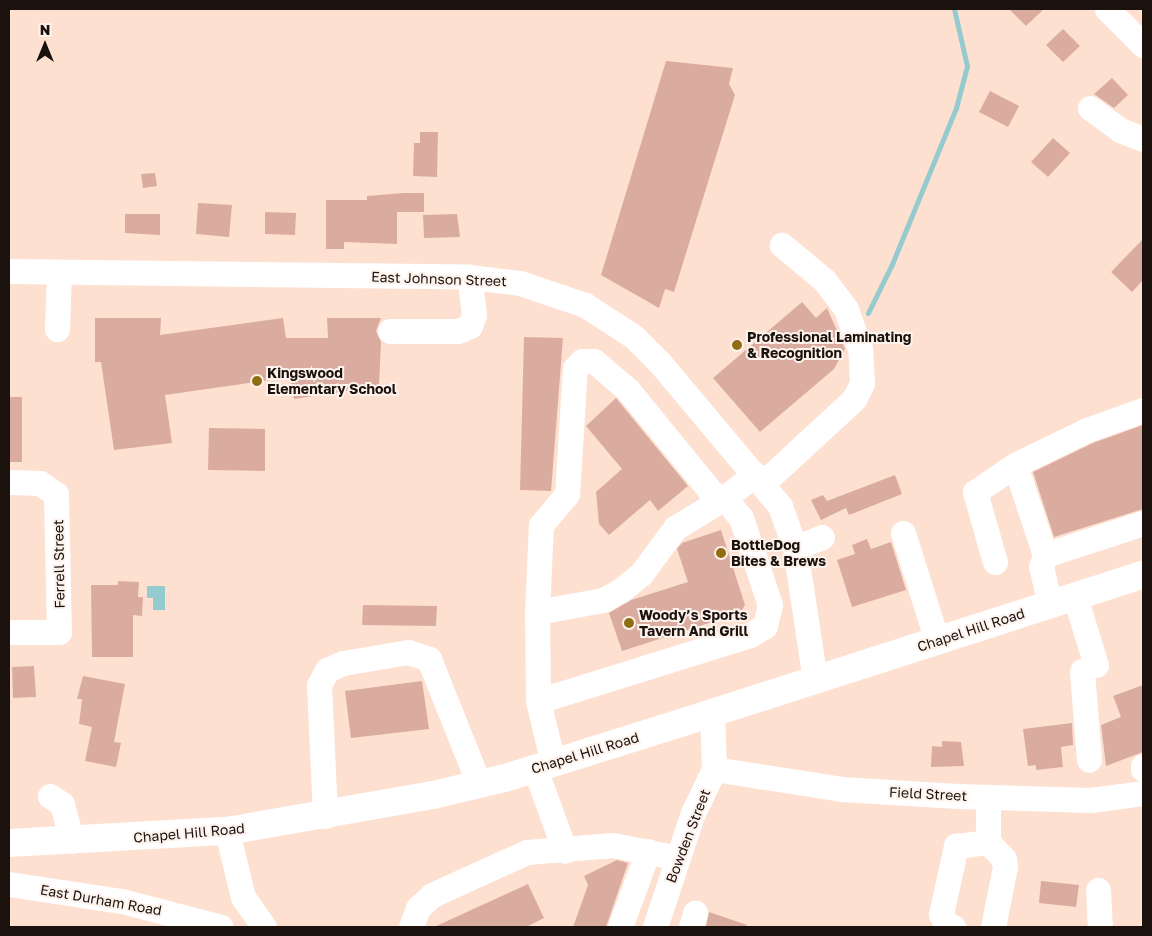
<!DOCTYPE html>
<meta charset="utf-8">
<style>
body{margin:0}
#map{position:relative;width:1152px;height:936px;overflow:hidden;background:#fee0d1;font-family:"Golos Text",sans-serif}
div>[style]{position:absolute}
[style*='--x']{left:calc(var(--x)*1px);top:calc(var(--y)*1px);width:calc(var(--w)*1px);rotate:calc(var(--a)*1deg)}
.water>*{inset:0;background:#95cbce}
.stream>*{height:5px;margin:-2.5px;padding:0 2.5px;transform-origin:2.5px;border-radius:2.5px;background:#95cbce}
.building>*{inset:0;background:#daaca0}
.minor>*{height:25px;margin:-12.5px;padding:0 12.5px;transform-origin:12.5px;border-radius:12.5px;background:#fff}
.major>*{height:28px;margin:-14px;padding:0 14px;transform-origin:14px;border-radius:14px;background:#fff}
.dots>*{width:14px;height:14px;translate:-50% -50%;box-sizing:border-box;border:2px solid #fef2ec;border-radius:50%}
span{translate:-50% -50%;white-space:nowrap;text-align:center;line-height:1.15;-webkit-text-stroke:4px #fef2ec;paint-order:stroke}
.street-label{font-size:14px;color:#1c120d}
.poi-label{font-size:14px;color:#1c120d;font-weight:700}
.left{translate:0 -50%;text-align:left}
.frame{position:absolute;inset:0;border:10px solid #1c120d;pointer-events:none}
.north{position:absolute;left:20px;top:20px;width:50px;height:50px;-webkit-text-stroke:4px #fef2ec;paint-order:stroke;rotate:0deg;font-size:14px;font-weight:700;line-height:20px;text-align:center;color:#1c120d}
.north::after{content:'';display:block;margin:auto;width:18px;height:22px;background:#1c120d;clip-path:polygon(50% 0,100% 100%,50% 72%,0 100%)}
</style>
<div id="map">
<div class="water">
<i style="clip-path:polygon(147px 586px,165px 586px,165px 610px,153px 610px,153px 598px,147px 598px)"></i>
</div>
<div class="stream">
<i style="--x:868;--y:313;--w:55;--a:-63.9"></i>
<i style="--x:892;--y:264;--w:169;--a:-67.7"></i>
<i style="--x:956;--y:108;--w:43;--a:-75.3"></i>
<i style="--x:967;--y:66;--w:58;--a:-102.8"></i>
</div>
<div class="building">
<i style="clip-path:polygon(1009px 9px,1044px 9px,1026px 26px)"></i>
<i style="clip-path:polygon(1063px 29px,1080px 46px,1063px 62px,1046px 45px)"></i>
<i style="clip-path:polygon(666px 61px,733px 68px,729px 84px,735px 95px,674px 292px,665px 289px,659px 308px,601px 275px)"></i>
<i style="clip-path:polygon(1112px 78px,1128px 95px,1114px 108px,1094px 94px)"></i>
<i style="clip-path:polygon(990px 91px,1019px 106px,1008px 127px,979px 112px)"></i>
<i style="clip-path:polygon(420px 132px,438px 132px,437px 177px,413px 176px,414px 143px,420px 143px)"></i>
<i style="clip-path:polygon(1053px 138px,1070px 153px,1048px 177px,1031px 162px)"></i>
<i style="clip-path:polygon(155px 173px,157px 186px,143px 188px,141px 174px)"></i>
<i style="clip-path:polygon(404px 193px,424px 193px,424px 212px,397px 212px,397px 244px,344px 242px,344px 249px,326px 249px,326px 200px,367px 200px,367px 196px)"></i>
<i style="clip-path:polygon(198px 203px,232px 205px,229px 237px,196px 234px)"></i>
<i style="clip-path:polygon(265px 212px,296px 213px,295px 235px,265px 234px)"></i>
<i style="clip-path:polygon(125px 214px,160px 214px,160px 235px,125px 233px)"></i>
<i style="clip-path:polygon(457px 214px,460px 237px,424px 238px,423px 215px)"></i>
<i style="clip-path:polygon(1143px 239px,1143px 280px,1132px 292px,1111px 272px)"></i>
<i style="clip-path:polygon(802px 302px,816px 318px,827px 308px,845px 349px,834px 369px,760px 432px,713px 378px)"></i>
<i style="clip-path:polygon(95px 318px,161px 318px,160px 335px,283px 318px,286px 338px,328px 338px,327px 318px,381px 318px,376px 331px,381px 342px,379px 386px,294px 399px,290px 377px,165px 395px,172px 443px,114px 450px,101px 362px,95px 362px)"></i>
<i style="clip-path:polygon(524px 337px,563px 338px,551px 491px,520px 490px)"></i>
<i style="clip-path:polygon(9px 397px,22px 397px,22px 462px,9px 462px)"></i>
<i style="clip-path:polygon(616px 398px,688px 486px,658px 511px,650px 500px,609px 535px,599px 524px,596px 492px,622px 469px,586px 426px)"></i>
<i style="clip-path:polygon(1143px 425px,1143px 509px,1054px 537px,1033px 472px,1093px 443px)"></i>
<i style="clip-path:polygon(209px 428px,265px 429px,265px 471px,208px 470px)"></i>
<i style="clip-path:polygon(895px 475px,902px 494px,849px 515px,846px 508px,821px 520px,811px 500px,823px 495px,827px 501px)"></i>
<i style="clip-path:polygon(721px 530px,745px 605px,740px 613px,622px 651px,609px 613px,631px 600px,688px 582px,677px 549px,682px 543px)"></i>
<i style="clip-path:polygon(867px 539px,871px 549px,891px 542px,906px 590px,852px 607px,837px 560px,855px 554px,852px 545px)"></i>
<i style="clip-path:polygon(118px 581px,139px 582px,138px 597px,143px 597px,142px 616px,133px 615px,133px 657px,92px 657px,91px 585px,118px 585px)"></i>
<i style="clip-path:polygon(363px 605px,437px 606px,436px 626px,362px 625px)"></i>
<i style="clip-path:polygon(34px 666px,36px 697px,13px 698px,12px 667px)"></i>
<i style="clip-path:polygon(83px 676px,125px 684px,114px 742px,121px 743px,116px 767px,85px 761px,92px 727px,79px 724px,82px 699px,77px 699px)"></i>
<i style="clip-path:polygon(422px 681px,429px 729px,351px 738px,345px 691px)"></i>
<i style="clip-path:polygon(1143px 685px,1143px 752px,1106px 766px,1101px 725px,1121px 717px,1113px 696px)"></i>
<i style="clip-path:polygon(1072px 723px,1073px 745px,1061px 747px,1063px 767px,1036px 770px,1036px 765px,1028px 766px,1023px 729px)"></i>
<i style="clip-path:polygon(942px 741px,961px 742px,964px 766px,931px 767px,932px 746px,942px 747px)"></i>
<i style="clip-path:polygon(617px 860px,628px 863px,606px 927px,573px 927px,588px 885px,584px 876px)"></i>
<i style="clip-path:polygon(1041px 881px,1079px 885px,1076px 907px,1039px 903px)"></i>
<i style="clip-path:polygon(528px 884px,544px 918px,526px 927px,434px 927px)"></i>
<i style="clip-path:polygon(709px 912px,747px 925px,746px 927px,706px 927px)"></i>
</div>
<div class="minor">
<i style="--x:1107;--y:9;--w:51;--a:45"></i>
<i style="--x:1090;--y:108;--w:37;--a:36"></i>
<i style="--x:1120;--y:130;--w:25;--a:21"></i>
<i style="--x:9;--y:271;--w:460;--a:0.7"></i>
<i style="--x:469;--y:277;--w:51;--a:6.7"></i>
<i style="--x:520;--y:283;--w:69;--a:18.7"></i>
<i style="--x:585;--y:305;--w:57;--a:32.9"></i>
<i style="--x:633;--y:336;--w:38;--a:45"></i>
<i style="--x:660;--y:363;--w:187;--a:50"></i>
<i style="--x:780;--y:506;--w:45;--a:70.3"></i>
<i style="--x:795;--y:548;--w:134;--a:81.4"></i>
<i style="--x:57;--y:329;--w:56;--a:-88"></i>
<i style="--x:390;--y:331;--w:68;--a:0"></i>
<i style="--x:458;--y:331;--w:13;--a:-23"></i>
<i style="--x:470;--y:326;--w:12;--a:-70"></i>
<i style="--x:474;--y:315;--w:38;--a:-97"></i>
<i style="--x:9;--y:482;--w:31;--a:2"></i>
<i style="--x:40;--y:483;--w:19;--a:35"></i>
<i style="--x:56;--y:494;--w:138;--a:88.8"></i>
<i style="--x:59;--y:632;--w:50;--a:180"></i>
<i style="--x:762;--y:484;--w:125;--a:-42.7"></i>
<i style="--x:854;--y:399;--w:18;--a:-63"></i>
<i style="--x:862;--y:383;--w:34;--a:-93"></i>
<i style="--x:860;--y:349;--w:42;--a:-109.3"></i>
<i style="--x:846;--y:309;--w:36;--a:-127"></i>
<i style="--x:824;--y:280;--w:55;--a:-140.2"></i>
<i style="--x:903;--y:533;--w:113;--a:72.5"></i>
<i style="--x:795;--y:548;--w:29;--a:-22"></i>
<i style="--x:1045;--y:555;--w:103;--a:-18.1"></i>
<i style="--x:995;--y:562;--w:73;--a:-105.9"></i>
<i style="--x:975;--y:492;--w:48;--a:-34"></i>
<i style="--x:1075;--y:597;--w:71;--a:72.8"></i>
<i style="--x:1050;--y:605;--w:39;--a:-103"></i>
<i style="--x:1041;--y:567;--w:13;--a:-72"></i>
<i style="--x:1045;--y:555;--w:95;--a:-108.4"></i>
<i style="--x:1015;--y:465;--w:80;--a:-25.9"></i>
<i style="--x:1087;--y:430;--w:59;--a:-19.7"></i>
<i style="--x:537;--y:612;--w:87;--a:-87.4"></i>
<i style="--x:541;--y:525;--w:40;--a:-50"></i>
<i style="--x:567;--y:494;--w:126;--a:-86.4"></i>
<i style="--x:575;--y:368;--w:10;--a:-45"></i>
<i style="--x:582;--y:361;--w:12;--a:0"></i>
<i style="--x:594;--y:361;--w:45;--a:40.5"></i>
<i style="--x:628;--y:390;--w:133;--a:50.8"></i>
<i style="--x:712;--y:493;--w:13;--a:23"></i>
<i style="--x:1082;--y:671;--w:89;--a:85.5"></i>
<i style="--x:538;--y:701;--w:89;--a:-90.6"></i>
<i style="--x:537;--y:612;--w:67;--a:-10.3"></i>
<i style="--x:603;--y:600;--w:19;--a:-28"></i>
<i style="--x:620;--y:591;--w:27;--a:-39"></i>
<i style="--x:641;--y:574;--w:57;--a:-53.5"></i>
<i style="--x:675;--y:528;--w:57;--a:-31.5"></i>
<i style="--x:553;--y:763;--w:64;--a:-103.6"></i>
<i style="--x:538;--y:701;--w:222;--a:-17.3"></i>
<i style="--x:750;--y:635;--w:17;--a:-31"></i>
<i style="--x:765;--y:626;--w:22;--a:-77"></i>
<i style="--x:770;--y:605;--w:92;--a:-108.4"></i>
<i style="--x:741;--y:518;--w:26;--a:-130"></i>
<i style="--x:724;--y:498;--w:39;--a:-37"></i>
<i style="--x:1143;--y:766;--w:3;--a:90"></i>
<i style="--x:535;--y:769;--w:87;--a:69.9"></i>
<i style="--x:714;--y:769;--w:129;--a:8.9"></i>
<i style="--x:841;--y:789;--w:117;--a:3.4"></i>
<i style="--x:958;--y:796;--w:132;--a:1.7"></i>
<i style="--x:1090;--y:800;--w:53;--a:-7.5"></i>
<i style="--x:50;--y:796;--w:14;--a:34"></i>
<i style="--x:62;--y:804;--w:38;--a:75"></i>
<i style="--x:325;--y:816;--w:131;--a:-92.6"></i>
<i style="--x:319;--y:685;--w:17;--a:-62"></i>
<i style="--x:327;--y:670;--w:17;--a:-24"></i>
<i style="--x:343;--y:663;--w:66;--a:-9.6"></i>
<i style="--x:408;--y:652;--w:22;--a:18"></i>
<i style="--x:429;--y:659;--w:135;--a:68.2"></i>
<i style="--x:227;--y:831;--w:68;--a:76.4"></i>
<i style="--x:243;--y:897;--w:37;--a:55"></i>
<i style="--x:988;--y:842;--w:23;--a:47"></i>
<i style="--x:1004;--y:859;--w:8;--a:83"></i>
<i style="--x:1005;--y:867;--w:61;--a:101.3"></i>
<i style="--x:9;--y:884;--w:114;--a:8.6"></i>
<i style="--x:122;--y:901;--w:102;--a:14.7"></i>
<i style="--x:1098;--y:890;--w:37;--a:87"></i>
<i style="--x:411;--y:927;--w:20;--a:-70"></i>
<i style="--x:418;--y:908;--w:19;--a:-43"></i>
<i style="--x:432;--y:895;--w:104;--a:-24.4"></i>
<i style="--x:527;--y:852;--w:86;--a:-4.7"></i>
<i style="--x:613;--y:845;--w:66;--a:11.3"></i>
<i style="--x:620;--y:927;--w:81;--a:-69.8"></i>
<i style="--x:655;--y:927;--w:120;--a:-71.6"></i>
<i style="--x:693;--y:813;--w:49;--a:-64.5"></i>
<i style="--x:714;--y:769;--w:56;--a:-92"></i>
<i style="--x:691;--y:927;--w:15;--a:-74"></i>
<i style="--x:953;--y:927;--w:8;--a:-157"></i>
<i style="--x:946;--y:924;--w:11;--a:-117"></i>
<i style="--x:941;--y:914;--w:70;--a:-77.6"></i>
<i style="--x:956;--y:846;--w:32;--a:-7"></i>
<i style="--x:988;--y:842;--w:45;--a:-90"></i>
</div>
<div class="major">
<i style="--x:9;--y:843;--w:218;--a:-3.2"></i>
<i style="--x:227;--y:831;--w:209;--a:-9.9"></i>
<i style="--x:433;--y:795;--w:74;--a:-13.3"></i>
<i style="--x:505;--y:778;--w:217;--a:-17.4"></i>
<i style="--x:712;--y:713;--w:453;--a:-17.8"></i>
</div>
<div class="dots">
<i style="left:737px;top:345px;background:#906c12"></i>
<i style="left:257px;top:381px;background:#906c12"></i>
<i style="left:721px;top:553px;background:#906c12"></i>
<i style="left:629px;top:623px;background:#906c12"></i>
</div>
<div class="street-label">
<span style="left:439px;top:279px;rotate:2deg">East Johnson Street</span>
<span style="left:59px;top:564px;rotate:-91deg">Ferrell Street</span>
<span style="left:971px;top:630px;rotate:-18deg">Chapel Hill Road</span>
<span style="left:585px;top:753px;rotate:-17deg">Chapel Hill Road</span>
<span style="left:928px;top:794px;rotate:3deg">Field Street</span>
<span style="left:189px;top:833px;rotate:-5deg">Chapel Hill Road</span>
<span style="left:688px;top:836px;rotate:-69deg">Bowden Street</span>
<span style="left:101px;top:900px;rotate:10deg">East Durham Road</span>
</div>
<div class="poi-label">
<span class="left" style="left:747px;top:345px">Professional Laminating<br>&amp; Recognition</span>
<span class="left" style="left:267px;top:381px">Kingswood<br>Elementary School</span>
<span class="left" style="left:731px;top:553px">BottleDog<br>Bites &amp; Brews</span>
<span class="left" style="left:639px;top:623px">Woody’s Sports<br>Tavern And Grill</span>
</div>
<div class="frame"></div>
<div class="north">N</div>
</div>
